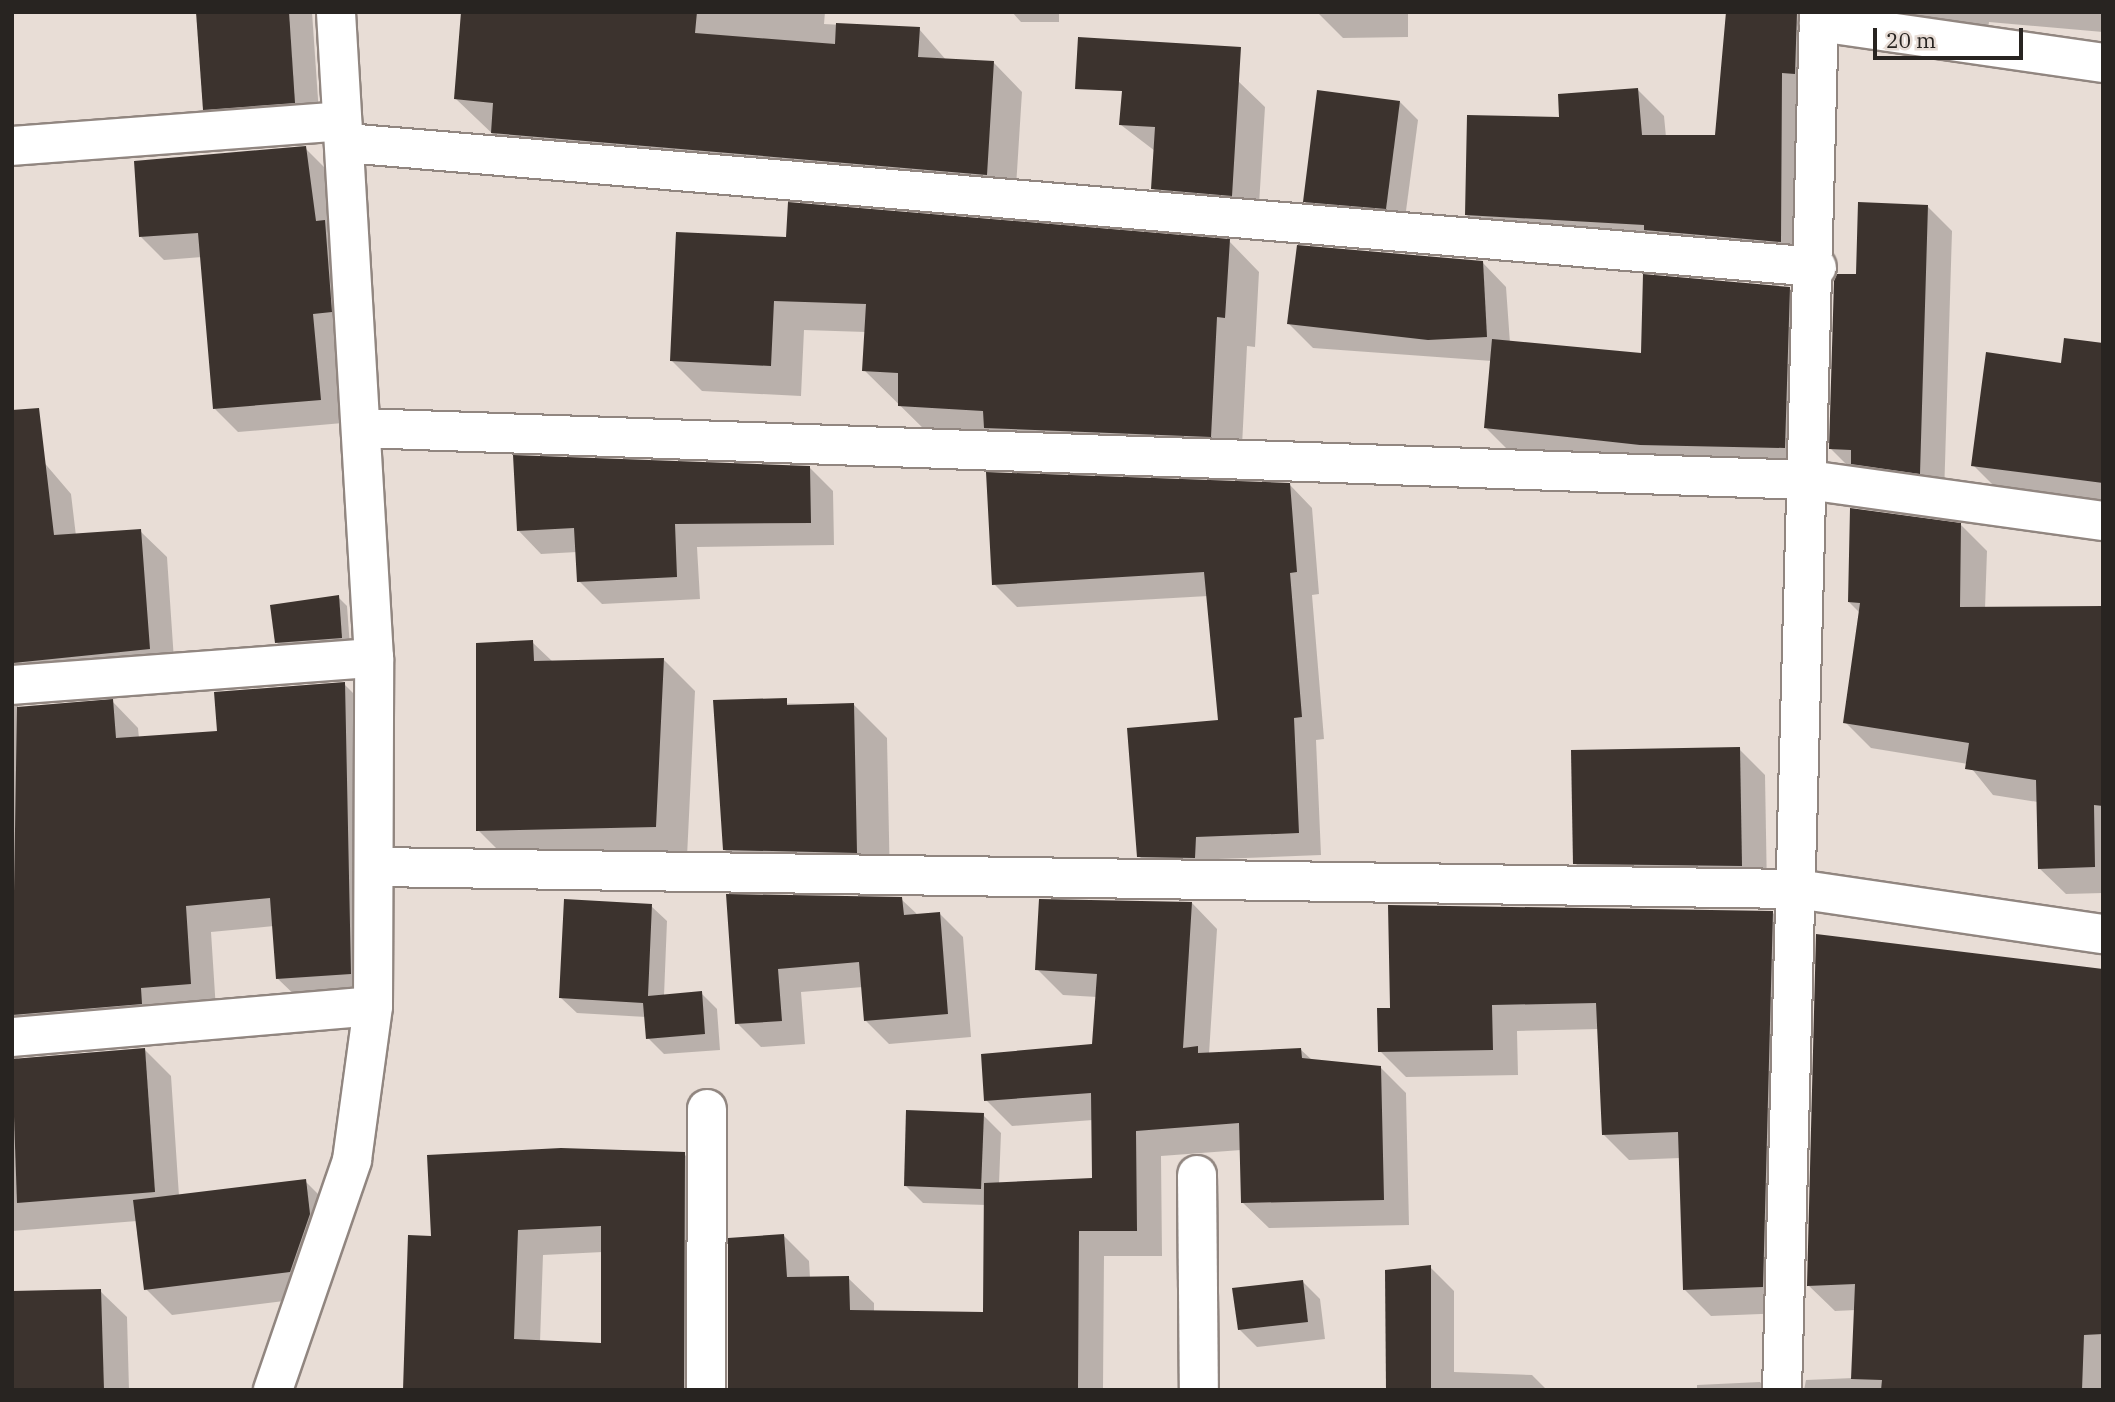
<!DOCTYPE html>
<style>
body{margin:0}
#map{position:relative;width:2115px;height:1402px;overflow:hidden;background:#e8ddd6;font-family:"IBM Plex Serif",serif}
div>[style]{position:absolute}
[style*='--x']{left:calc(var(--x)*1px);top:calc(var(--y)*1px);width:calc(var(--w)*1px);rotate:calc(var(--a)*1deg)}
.shadow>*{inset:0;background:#0003}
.building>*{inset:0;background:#3c332e}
.roads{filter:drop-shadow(2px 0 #918680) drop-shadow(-2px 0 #918680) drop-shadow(0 2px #918680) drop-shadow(0 -2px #918680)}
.minor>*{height:38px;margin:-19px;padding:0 19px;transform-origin:19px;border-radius:19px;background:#fff}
span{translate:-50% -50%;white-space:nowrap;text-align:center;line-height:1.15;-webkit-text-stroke:7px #e8ddd6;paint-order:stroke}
.frame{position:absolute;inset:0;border:14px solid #282421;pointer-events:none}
.scale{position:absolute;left:1873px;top:28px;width:150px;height:32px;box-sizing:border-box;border:4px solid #282421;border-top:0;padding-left:9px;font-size:21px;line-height:24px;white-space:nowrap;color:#282421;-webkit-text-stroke:5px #e8ddd6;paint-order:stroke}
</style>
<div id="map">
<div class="shadow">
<i style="clip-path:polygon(197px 12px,312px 12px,320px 128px,230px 135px,204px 109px)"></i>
<i style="clip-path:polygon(463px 12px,825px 12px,824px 24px,919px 29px,947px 61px,994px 63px,1022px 92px,1015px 203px,521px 161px,456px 99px)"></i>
<i style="clip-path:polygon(1059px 12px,1059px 22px,1021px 22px,1012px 12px)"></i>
<i style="clip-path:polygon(1317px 12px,1408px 12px,1408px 37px,1343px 38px)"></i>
<i style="clip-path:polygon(1727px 12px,1832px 12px,1807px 268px,1493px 241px,1467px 215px,1561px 119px,1638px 90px,1664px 116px,1666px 137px,1717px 137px)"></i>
<i style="clip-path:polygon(1868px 12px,2103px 12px,2103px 32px,1989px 22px,1988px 29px)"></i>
<i style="clip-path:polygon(1238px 81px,1265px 107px,1258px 221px,1179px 214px,1153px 188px,1155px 151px,1121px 125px)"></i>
<i style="clip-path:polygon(1400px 102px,1418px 120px,1404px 226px,1322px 219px,1304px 201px)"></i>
<i style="clip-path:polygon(305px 148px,328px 171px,354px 335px,336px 336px,343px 423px,238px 432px,215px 409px,202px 257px,164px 260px,141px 237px)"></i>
<i style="clip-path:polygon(1928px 207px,1952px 231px,1944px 497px,1855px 473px,1831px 449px,1857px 276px)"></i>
<i style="clip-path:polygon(788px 239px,1229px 241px,1259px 272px,1255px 347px,1247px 346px,1241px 466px,931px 436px,864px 370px,866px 332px,804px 330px,801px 396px,702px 391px,672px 361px)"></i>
<i style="clip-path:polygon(1482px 262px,1506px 287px,1510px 343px,1643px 354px,1789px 288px,1815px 314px,1811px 474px,1511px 453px,1485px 427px,1492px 361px,1313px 348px,1289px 324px)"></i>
<i style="clip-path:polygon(2103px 345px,2103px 505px,1999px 491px,1973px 465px,2062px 365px)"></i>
<i style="clip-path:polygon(12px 425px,71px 494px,76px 536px,140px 531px,167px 557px,175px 675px,18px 703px,18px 708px,112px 701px,138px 728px,139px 738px,219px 732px,344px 684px,370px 710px,377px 999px,304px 1004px,277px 978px,274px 926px,211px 932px,216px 1010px,17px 1055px,18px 1060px,144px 1049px,171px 1076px,179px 1196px,305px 1181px,331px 1207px,316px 1297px,172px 1315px,146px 1289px,137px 1221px,12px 1231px)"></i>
<i style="clip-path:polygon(810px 468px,833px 491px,834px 545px,697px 547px,700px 599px,602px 604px,579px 581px,577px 552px,541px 554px,518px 530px)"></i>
<i style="clip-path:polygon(1290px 485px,1312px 508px,1319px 594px,1312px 595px,1324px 739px,1316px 740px,1321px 855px,1218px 859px,1217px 880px,1161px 879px,1139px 856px,1220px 722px,1208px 596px,1017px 607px,994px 584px)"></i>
<i style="clip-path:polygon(1961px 525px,1987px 551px,1985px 609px,2103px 608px,2103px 893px,2066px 894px,2039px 868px,2038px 802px,1993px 795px,1968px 764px,1871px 748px,1845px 722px,1860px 613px,1849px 602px)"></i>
<i style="clip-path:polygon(338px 597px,347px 606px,350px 647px,285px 651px,277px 643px)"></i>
<i style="clip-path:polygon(532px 642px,553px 662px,663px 659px,695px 691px,687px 857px,509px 861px,478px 830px)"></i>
<i style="clip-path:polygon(714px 702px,854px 705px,887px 738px,890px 885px,758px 883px,725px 850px)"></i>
<i style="clip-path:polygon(1739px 749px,1765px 775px,1767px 892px,1601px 889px,1575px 863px)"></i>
<i style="clip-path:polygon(728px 896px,901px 899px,918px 915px,939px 913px,963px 937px,971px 1037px,889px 1044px,865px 1020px,863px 987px,801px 992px,805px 1044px,761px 1047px,737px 1023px)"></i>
<i style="clip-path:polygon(1192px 903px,1217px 929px,1209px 1054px,1300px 1049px,1312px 1060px,1380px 1067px,1406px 1093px,1409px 1225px,1269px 1228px,1243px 1203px,1241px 1150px,1161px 1156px,1162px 1256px,1104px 1256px,1103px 1390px,730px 1390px,784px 1236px,809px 1261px,810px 1278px,848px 1278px,874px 1303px,874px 1312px,985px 1314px,986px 1205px,923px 1203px,905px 1185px,983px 1115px,1001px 1133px,999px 1184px,1094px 1180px,1093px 1120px,1012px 1126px,986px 1100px,1094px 1046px,1097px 997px,1063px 995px,1037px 969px)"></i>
<i style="clip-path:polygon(651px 906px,667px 921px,664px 996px,701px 993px,717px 1009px,720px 1050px,664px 1054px,648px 1038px,646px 1017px,577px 1013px,561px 998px)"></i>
<i style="clip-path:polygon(1772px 912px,1798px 938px,1788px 1313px,1711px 1316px,1685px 1290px,1680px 1158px,1629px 1160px,1603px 1134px,1599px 1029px,1517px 1031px,1518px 1075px,1406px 1077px,1380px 1051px,1392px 1010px)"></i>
<i style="clip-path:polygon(2103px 971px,2103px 1390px,1804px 1390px,1806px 1380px,1853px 1378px,1856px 1310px,1835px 1311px,1808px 1285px)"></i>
<i style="clip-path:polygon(evenodd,684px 1154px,710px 1180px,709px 1390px,405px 1390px,433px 1238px,684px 1154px,603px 1252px,602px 1345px,540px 1342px,543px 1255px,603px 1252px)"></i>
<i style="clip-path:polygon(1430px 1267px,1454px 1291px,1454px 1372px,1532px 1375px,1547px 1390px,1387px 1390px)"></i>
<i style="clip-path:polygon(1302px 1281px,1320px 1299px,1325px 1339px,1257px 1347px,1239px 1329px)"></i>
<i style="clip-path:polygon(100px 1291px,127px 1317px,129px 1390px,12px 1390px)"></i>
<i style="clip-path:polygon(1760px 1382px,1767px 1390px,1697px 1390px,1697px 1385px)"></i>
</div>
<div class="building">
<i style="clip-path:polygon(196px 12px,289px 12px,295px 103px,203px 110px)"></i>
<i style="clip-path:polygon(461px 12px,697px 12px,695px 33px,835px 44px,836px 23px,920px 27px,918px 57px,994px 61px,987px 175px,491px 133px,493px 103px,454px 99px)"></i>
<i style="clip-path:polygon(1726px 12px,1797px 12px,1795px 74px,1782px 73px,1781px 242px,1644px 230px,1644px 225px,1465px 215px,1467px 115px,1559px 117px,1558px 94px,1638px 88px,1642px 135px,1715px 135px)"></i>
<i style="clip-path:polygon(1078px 37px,1241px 47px,1232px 196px,1151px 189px,1155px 127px,1119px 125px,1122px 91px,1075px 89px)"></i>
<i style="clip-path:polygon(1317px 90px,1400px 101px,1386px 209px,1303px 202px)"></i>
<i style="clip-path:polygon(306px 146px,316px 221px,325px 220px,332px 312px,313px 314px,321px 400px,213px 409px,198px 233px,139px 237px,134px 161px)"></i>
<i style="clip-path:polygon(788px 202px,1230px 239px,1225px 318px,1217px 317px,1211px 437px,984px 428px,983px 411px,898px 406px,898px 373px,862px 371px,866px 304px,774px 301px,771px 366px,670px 361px,676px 232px,786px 237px)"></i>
<i style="clip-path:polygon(1858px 202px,1928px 205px,1920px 474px,1851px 464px,1851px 450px,1829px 449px,1834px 281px,1837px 274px,1856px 274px)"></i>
<i style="clip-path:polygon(1297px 245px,1483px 261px,1487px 337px,1428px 340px,1287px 324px)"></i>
<i style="clip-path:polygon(1643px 274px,1790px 287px,1785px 448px,1640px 445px,1484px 428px,1492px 339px,1641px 353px)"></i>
<i style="clip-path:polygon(2064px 338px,2103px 343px,2103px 483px,1971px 466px,1986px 352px,2061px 363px)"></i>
<i style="clip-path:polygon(39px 408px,54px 535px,141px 529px,150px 649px,13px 663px,12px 410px)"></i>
<i style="clip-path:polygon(513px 455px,810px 466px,811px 523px,675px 524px,677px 577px,577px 582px,574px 528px,517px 531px)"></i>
<i style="clip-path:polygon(986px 472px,1290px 483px,1297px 572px,1290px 573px,1302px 717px,1294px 718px,1299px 833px,1196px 837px,1195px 858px,1137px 857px,1127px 728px,1218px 720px,1204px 572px,992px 585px)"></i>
<i style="clip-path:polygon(1850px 508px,1961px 523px,1960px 607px,2103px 606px,2103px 806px,2094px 805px,2095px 867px,2038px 869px,2036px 780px,1965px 769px,1969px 743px,1843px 723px,1860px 603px,1848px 602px)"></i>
<i style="clip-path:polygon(339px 595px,342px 638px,275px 643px,270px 605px)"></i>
<i style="clip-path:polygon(533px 640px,534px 661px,664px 658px,656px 827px,476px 831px,476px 643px)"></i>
<i style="clip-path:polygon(345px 682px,351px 974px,276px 979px,270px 898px,186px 906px,191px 984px,141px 988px,142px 1004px,12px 1015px,17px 707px,113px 699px,116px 738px,217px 731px,214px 692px)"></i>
<i style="clip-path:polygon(787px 698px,787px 705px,854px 703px,857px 853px,723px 850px,713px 700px)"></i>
<i style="clip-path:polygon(1740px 747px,1742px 866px,1573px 864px,1571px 750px)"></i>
<i style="clip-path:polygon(726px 894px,902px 897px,904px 915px,940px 912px,948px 1014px,864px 1021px,859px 962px,778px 969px,782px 1021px,735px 1024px)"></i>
<i style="clip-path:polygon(564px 899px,652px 904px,648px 996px,702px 991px,705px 1034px,646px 1039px,643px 1003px,559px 998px)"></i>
<i style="clip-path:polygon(1039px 899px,1192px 902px,1183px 1048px,1198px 1046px,1198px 1053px,1301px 1048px,1302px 1058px,1381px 1066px,1384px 1200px,1241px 1203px,1239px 1123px,1136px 1131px,1137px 1231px,1079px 1231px,1078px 1390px,728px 1390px,728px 1238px,784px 1234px,787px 1277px,849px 1276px,850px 1310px,983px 1312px,984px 1183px,1092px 1178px,1091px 1093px,984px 1101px,981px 1054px,1092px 1044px,1097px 974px,1035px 970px)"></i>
<i style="clip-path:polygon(1388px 905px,1773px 911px,1763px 1287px,1683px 1290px,1678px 1132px,1602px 1135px,1596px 1003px,1492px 1005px,1493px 1050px,1378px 1052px,1377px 1008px,1390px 1008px)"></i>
<i style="clip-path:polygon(1816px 934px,2103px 969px,2103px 1334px,2084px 1335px,2082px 1390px,1881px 1390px,1882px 1380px,1851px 1379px,1855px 1284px,1807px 1286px)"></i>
<i style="clip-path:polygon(145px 1048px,155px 1192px,17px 1203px,12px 1059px)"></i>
<i style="clip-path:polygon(906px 1110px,984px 1113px,981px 1189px,904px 1186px)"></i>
<i style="clip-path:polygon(evenodd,561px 1148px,685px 1152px,684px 1390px,403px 1390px,408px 1235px,431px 1236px,427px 1155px,561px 1148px,601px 1226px,601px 1343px,514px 1339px,518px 1230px,601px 1226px)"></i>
<i style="clip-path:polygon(306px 1179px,310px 1214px,290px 1272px,144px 1290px,133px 1200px)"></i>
<i style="clip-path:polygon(1431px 1265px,1431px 1390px,1386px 1390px,1385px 1270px)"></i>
<i style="clip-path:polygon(1303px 1280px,1308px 1322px,1238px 1330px,1232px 1288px)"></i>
<i style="clip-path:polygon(101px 1289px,104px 1390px,12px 1390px,12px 1291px)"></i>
</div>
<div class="roads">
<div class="minor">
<i style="--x:1819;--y:22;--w:287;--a:8.2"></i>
<i style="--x:346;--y:143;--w:1476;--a:4.82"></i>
<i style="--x:12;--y:146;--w:331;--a:-4.3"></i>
<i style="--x:361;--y:428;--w:1448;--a:2.06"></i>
<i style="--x:1808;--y:480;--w:298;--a:7.9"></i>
<i style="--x:12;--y:685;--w:363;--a:-4.3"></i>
<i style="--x:376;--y:867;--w:1421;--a:0.89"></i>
<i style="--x:1797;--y:889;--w:309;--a:8.4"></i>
<i style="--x:12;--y:1037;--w:362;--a:-4.9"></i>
<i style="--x:1197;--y:1175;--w:215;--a:89.5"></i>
<i style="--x:273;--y:1390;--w:243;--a:-71"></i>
<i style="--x:352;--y:1160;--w:155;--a:-82.2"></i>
<i style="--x:373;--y:1006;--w:348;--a:-89.8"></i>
<i style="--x:374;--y:658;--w:647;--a:-93.37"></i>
<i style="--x:706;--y:1390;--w:281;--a:-89.8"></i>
<i style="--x:1782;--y:1390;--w:1378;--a:-88.46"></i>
</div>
</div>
<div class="frame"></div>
<div class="scale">20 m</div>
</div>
